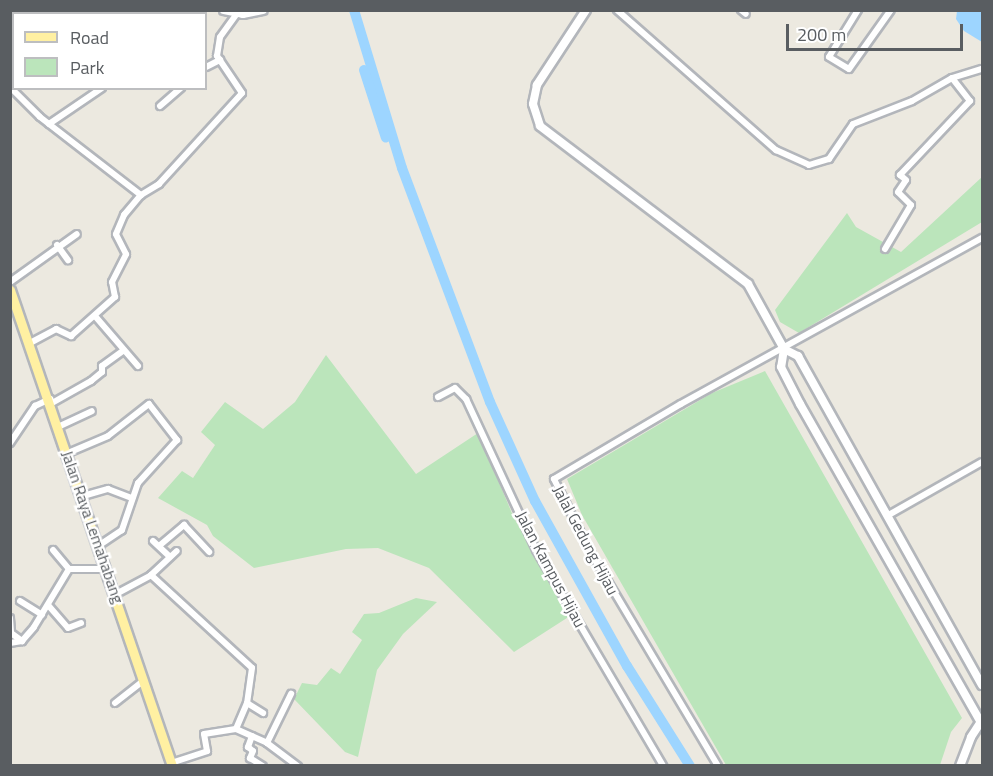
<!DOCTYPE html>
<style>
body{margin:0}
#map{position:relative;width:993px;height:776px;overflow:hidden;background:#ece9e0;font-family:"Titillium Web",sans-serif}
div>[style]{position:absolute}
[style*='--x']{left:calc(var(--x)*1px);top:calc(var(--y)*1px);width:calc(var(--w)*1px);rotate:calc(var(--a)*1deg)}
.green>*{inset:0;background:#bbe5bb}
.water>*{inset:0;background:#9dd5ff}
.river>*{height:10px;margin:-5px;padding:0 5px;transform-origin:5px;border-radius:5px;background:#9dd5ff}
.roads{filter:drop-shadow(2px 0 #b3b6bb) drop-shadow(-2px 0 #b3b6bb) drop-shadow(0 2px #b3b6bb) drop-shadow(0 -2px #b3b6bb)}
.street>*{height:6px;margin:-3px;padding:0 3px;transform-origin:3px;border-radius:3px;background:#fff}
.secondary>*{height:8px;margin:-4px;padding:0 4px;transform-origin:4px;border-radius:4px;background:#fff}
.primary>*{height:9px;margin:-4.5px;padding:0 4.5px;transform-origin:4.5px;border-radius:4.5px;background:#fff0a2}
span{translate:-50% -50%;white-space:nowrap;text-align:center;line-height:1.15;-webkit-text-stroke:5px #fff;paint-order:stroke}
.street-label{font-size:16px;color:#595d61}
.frame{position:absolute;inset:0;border:12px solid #595d61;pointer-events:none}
.legend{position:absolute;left:12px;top:12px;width:195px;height:78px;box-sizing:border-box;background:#fff;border:2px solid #bdbec0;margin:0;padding:8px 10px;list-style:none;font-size:18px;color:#595d61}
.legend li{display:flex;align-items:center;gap:12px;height:30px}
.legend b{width:30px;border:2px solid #bdbec0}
.scale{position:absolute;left:786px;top:24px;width:177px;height:27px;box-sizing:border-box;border:3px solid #595d61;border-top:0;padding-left:8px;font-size:18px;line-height:21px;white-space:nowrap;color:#595d61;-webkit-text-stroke:4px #fff;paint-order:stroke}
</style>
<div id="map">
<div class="green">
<i style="clip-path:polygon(982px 177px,982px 222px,799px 333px,780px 322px,775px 310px,847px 213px,856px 227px,901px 252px)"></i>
<i style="clip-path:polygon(326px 355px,416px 474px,478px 433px,514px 518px,570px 616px,514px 652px,429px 568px,378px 548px,346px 549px,254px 568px,213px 536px,207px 525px,158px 498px,182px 471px,193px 478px,215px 445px,201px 432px,225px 402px,263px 429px,295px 402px)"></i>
<i style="clip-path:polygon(765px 371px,962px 718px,951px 732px,940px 765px,726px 765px,582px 515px,567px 479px,712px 393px)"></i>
<i style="clip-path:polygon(416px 598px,437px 602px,403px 634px,377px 670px,358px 757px,345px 752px,294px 699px,302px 683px,317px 685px,331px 668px,340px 674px,362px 640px,352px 632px,364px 614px,379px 613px)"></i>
</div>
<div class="water">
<i style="clip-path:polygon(957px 11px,982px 11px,982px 42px,964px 31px,956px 19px)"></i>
</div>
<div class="river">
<i style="--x:354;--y:10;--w:165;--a:73.1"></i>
<i style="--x:402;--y:168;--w:250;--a:69.4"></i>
<i style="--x:490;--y:402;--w:109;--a:65.6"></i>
<i style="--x:535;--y:501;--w:189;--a:60.9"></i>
<i style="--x:627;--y:666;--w:118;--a:57.8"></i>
<i style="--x:364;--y:70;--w:71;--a:72.1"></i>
</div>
<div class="roads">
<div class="street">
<i style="--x:617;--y:10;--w:212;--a:41.4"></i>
<i style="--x:776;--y:150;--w:36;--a:24"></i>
<i style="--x:809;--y:165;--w:21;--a:-17"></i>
<i style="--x:829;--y:159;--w:42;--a:-55.6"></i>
<i style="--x:853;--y:124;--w:63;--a:-21.3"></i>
<i style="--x:912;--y:101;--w:46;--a:-29.9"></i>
<i style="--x:952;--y:78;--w:31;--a:-17"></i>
<i style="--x:741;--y:10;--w:6;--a:39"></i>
<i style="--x:858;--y:10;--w:55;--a:121.7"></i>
<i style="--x:829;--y:57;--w:23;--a:31"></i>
<i style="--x:849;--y:69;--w:72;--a:-54.6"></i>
<i style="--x:20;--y:11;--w:1;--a:-90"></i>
<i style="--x:71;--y:14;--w:4;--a:-63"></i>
<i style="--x:159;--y:14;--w:4;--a:-63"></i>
<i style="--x:10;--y:61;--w:6;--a:45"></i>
<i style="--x:206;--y:67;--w:16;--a:-27"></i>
<i style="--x:10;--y:87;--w:42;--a:45"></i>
<i style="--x:40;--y:117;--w:128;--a:37.7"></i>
<i style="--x:160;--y:106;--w:28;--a:-41"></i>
<i style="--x:49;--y:124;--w:64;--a:-34.2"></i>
<i style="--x:57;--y:245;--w:19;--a:54"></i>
<i style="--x:885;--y:249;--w:51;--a:-59.4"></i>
<i style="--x:911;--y:205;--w:18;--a:-135"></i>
<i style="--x:898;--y:192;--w:14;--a:-56"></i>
<i style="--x:906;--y:180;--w:8;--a:-140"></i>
<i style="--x:900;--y:175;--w:102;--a:-46.6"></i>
<i style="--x:970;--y:101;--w:29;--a:-128"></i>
<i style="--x:10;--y:282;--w:82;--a:-35.6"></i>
<i style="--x:95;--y:316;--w:66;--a:49.3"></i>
<i style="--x:30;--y:343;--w:30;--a:-28"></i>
<i style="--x:56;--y:329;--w:17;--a:25"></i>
<i style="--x:71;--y:336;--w:59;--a:-41.6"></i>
<i style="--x:115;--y:297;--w:15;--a:-101"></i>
<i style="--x:112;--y:282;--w:31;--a:-63"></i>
<i style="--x:126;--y:254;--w:22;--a:-117"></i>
<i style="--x:116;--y:234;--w:21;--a:-67"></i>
<i style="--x:124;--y:215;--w:26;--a:-50"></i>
<i style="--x:141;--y:195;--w:21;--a:-31"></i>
<i style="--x:159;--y:184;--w:123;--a:-47.6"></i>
<i style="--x:242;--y:93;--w:45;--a:-124"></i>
<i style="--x:217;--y:56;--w:19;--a:-81"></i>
<i style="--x:220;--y:37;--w:32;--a:-54"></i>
<i style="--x:438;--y:397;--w:19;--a:-28"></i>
<i style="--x:455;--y:388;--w:16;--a:45"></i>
<i style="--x:466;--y:399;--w:166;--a:65.1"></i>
<i style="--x:536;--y:550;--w:251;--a:59.5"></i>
<i style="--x:52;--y:403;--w:45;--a:-29.4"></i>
<i style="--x:91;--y:381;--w:14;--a:-39"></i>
<i style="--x:102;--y:372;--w:6;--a:-90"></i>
<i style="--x:102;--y:366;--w:26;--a:-36"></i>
<i style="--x:60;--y:426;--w:35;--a:-25"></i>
<i style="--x:10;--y:443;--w:45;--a:-56"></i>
<i style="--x:35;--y:406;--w:17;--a:-25"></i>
<i style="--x:68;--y:453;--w:43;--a:-23"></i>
<i style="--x:108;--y:436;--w:52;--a:-38"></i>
<i style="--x:149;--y:404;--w:46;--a:52.1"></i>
<i style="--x:177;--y:440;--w:58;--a:132.2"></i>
<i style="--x:138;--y:483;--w:50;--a:108.8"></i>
<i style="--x:122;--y:530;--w:27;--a:146"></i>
<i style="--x:83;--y:496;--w:26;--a:-16"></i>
<i style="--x:108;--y:489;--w:26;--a:21"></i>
<i style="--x:887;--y:516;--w:109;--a:-29.6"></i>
<i style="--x:153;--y:541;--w:23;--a:43"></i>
<i style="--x:159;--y:546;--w:33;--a:-40"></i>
<i style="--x:184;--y:525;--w:37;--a:47"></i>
<i style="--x:53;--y:550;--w:25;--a:50"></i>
<i style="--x:151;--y:575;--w:137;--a:42.6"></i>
<i style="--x:252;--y:668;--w:35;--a:98"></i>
<i style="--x:247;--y:703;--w:28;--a:113"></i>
<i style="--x:236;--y:729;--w:34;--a:24"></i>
<i style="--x:267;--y:743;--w:39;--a:37"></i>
<i style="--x:116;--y:594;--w:40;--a:-28"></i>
<i style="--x:151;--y:575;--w:35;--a:-43"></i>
<i style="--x:20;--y:601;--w:26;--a:32"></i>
<i style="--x:48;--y:605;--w:30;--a:49"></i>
<i style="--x:68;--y:628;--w:14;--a:-21"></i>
<i style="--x:10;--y:618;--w:15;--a:86"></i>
<i style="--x:11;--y:633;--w:14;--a:36"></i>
<i style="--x:10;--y:643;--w:12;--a:-9"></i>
<i style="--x:22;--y:641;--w:18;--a:-49"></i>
<i style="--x:34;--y:627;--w:68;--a:-58.9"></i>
<i style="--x:69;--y:569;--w:38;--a:0"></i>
<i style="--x:115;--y:703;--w:37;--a:-38"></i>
<i style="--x:247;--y:703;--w:19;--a:32"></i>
<i style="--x:252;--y:736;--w:12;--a:110"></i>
<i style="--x:248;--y:747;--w:6;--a:39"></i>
<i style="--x:253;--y:751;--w:8;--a:113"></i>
<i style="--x:250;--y:758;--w:15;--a:32"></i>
<i style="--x:267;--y:743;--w:55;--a:-63.9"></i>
<i style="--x:171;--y:763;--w:38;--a:-18"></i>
<i style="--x:207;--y:751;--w:17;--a:-100"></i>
<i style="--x:204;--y:734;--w:32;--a:-9"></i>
<i style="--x:718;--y:766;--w:246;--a:-120.8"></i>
<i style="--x:592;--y:555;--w:85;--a:-116.6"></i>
<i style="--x:554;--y:479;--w:147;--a:-30.6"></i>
<i style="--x:681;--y:404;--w:344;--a:-28.9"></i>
</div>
<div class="secondary">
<i style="--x:224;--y:10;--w:19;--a:12"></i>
<i style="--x:243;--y:14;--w:20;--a:-11"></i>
<i style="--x:586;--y:10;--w:90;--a:123.2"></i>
<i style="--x:537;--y:85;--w:19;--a:102"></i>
<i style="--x:533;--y:104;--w:23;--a:72"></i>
<i style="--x:540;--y:126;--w:261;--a:37.2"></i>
<i style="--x:748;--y:284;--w:74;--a:61"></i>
<i style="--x:784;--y:349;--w:18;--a:99"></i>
<i style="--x:781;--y:367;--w:42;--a:62.8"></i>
<i style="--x:800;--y:404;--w:366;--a:60.4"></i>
<i style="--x:784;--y:349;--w:16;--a:27"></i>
<i style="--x:798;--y:356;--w:377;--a:60.8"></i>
<i style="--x:960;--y:766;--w:31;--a:-69"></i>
<i style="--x:971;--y:737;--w:20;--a:-57"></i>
</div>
<div class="primary">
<i style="--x:10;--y:290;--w:503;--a:71.2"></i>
</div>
</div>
<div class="street-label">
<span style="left:93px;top:527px;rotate:71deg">Jalan Raya Lemahabang</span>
<span style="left:586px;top:540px;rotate:62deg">Jalal Gedung Hijau</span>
<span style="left:551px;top:569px;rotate:62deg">Jalan Kampus Hijau</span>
</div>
<div class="frame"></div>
<ul class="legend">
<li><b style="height:8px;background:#fff0a2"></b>Road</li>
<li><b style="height:16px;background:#bbe5bb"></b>Park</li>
</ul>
<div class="scale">200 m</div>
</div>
